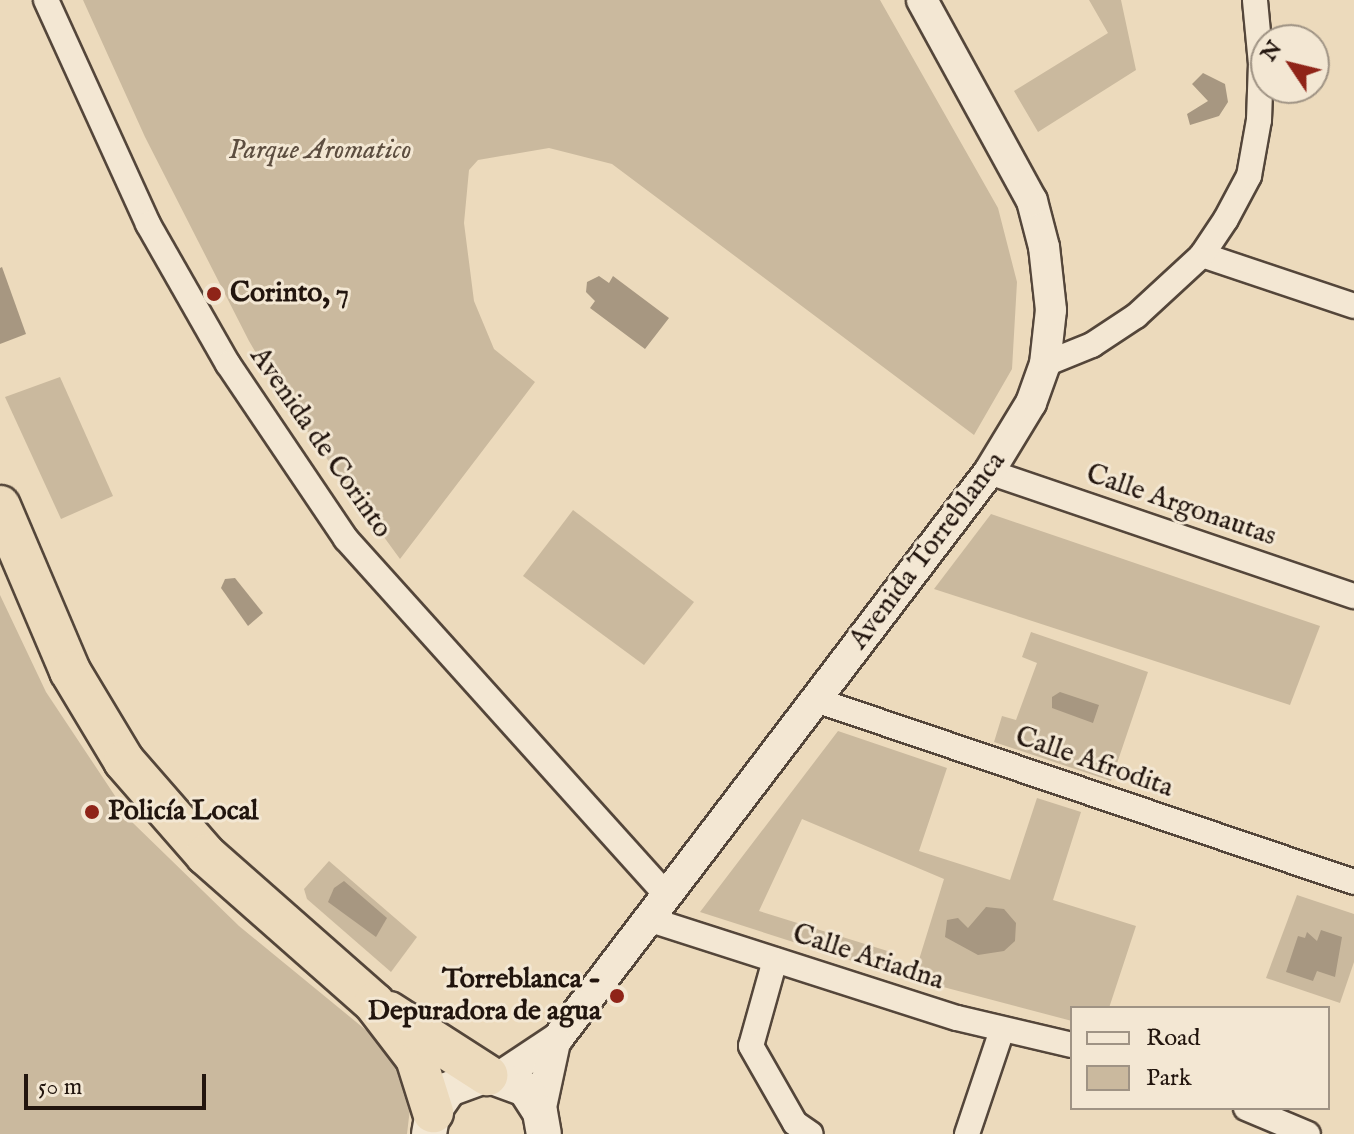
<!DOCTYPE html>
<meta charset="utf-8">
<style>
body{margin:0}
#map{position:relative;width:1354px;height:1134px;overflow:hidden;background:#ecdabc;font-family:"IM FELL English",serif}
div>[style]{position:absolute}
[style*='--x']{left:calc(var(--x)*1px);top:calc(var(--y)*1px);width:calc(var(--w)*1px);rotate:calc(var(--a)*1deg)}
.green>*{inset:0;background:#cab99e}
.water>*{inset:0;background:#a79781}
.roads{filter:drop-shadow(2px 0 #54463a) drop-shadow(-2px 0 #54463a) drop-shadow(0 2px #54463a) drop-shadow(0 -2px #54463a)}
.minor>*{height:24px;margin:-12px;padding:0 12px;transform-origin:12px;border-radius:12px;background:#f3e7d3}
.tertiary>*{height:30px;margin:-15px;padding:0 15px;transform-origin:15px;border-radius:15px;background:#f3e7d3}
.secondary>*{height:34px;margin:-17px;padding:0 17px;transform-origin:17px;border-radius:17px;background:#f3e7d3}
.trunk>*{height:40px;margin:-20px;padding:0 20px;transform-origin:20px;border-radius:20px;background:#ecdabc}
.dots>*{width:22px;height:22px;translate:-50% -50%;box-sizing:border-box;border:4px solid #f3e7d3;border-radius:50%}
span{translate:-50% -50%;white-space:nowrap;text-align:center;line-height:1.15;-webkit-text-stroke:6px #f3e7d3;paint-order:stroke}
.park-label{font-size:28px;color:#5d4e40;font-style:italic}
.poi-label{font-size:28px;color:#22150e;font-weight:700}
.left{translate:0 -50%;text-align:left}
.right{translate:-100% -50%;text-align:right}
.street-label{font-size:28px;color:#22150e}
.legend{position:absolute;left:1070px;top:1006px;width:260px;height:104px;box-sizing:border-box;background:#f3e7d3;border:2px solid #9f9384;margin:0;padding:10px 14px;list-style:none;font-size:24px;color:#22150e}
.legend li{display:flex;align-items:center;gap:16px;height:40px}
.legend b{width:40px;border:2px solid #9f9384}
.north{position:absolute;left:1250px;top:24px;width:80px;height:80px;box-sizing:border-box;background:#f3e7d3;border:2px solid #9f9384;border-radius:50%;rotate:305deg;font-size:22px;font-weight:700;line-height:32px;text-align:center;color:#22150e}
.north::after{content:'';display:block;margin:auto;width:28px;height:36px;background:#8f2418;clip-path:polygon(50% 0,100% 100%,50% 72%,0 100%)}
.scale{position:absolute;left:24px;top:1074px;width:182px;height:36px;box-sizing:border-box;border:4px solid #22150e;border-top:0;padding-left:10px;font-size:24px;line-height:28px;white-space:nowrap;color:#22150e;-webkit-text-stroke:6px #f3e7d3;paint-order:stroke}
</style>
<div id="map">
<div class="green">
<i style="clip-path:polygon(83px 0,880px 0,998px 208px,1017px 282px,1012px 369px,974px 435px,612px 164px,549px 148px,478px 160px,469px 170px,464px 223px,474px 301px,494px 349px,535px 382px,400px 559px,282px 397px,249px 341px,145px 137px)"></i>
<i style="clip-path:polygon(1089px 0,1121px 0,1136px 70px,1038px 132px,1014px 91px,1108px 33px)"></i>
<i style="clip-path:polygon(60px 377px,113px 496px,61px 519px,5px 397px)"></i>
<i style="clip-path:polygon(573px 510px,694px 602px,644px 665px,523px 576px)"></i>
<i style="clip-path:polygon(991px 514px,1320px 626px,1290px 705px,934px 589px)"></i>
<i style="clip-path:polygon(0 595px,46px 692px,133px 823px,239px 926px,383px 1044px,399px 1065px,411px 1100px,407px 1134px,0 1134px)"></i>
<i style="clip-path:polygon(1031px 632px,1148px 672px,1111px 781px,994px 742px,1002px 716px,1016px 720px,1037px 663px,1022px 657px)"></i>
<i style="clip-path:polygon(838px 731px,947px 768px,919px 851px,1010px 880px,1037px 798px,1081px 812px,1053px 900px,1136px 926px,1109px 1008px,1072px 1008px,1072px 1021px,913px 979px,944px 879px,802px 819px,759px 911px,894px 953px,887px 972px,700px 912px)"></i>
<i style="clip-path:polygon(329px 861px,417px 937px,391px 972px,307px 899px,304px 889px)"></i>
<i style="clip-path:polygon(1297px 895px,1354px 914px,1354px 962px,1340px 1003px,1266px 978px)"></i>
</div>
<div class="water">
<i style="clip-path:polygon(1203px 73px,1225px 84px,1228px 102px,1219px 116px,1190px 125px,1187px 114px,1208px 101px,1192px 84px)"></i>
<i style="clip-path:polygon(2px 267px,26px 334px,0 344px,0 268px)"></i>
<i style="clip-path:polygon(599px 276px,609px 283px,613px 276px,669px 318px,645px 349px,590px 308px,595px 301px,586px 292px,587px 282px)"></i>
<i style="clip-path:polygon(235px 578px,263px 613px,248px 626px,221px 588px,225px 579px)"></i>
<i style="clip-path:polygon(1060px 692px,1099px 705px,1093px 723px,1052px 708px,1052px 697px)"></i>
<i style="clip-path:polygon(344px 881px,387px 918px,376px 937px,328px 902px,334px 888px)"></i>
<i style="clip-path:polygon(986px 907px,1004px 909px,1016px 923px,1015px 941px,1004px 951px,978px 955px,945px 937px,947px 920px,958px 918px,968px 928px)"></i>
<i style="clip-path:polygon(1321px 930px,1342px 937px,1335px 977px,1317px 971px,1313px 981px,1286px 972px,1298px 936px,1305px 938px,1307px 932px,1317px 941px)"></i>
</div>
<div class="roads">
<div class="minor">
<i style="--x:46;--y:0;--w:246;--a:65.5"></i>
<i style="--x:148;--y:224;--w:161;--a:60.3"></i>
<i style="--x:228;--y:364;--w:211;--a:56"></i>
<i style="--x:346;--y:539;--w:479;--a:48"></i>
<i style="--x:1202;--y:255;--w:160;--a:18.5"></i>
<i style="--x:1045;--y:364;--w:51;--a:-22"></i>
<i style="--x:1092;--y:345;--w:53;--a:-33.4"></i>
<i style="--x:1136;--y:316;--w:90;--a:-42.7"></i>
<i style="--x:1202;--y:255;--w:43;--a:-56.3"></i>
<i style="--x:1226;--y:219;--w:49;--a:-61.9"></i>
<i style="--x:1249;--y:176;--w:57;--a:-79.9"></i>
<i style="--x:1259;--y:120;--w:56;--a:-88"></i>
<i style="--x:1261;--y:64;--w:64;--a:-95.4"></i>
<i style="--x:989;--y:472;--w:385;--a:18.8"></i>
<i style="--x:816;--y:700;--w:568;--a:18.69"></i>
<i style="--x:648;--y:919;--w:324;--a:17.8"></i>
<i style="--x:957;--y:1018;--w:118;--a:13.2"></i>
<i style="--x:775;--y:960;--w:89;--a:105.6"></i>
<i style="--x:751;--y:1046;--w:89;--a:60.3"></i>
<i style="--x:795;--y:1123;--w:19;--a:35"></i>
<i style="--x:1246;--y:1108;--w:67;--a:22.8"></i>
<i style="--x:967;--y:1134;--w:110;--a:-71.4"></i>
</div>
<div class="tertiary">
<i style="--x:501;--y:1076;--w:69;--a:-33.7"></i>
<i style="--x:558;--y:1038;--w:711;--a:-52.71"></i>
<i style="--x:989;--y:472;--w:81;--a:-58.7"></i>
<i style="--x:1031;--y:403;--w:41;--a:-70.3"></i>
<i style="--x:1045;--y:364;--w:54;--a:-83.7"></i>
<i style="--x:1051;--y:310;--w:63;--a:-96.3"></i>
<i style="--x:1044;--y:247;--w:48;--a:-104.6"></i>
<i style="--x:1032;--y:201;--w:229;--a:-118.7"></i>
<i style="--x:540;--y:1112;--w:72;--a:-77.9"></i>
</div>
<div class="secondary">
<i style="--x:429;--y:1134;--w:22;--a:-80"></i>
<i style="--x:433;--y:1112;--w:28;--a:-55"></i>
<i style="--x:449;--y:1089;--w:40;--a:-20.2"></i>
<i style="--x:487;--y:1075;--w:40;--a:20.2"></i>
<i style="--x:525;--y:1089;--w:27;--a:57"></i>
<i style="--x:540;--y:1112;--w:22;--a:80"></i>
</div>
<div class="trunk">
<i style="--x:0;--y:506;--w:179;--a:67"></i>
<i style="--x:70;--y:671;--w:105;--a:59"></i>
<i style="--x:124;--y:761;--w:125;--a:48.9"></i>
<i style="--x:206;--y:855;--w:224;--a:41.4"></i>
<i style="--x:374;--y:1003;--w:69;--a:52.6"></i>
<i style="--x:416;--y:1058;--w:57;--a:72.5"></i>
<i style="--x:389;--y:1012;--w:117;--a:32.7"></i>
</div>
</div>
<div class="dots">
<i style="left:214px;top:294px;background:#8f2418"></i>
<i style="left:92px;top:812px;background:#8f2418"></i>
<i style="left:617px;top:996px;background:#8f2418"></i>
</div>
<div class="park-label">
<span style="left:320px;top:151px">Parque Aromatico</span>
</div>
<div class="poi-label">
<span class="left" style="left:230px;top:294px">Corinto, 7</span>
<span class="left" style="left:108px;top:812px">Policía Local</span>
<span class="right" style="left:601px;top:996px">Torreblanca -<br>Depuradora de agua</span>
</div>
<div class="street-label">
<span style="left:320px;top:443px;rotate:55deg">Avenida de Corinto</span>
<span style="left:1181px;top:506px;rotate:19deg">Calle Argonautas</span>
<span style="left:928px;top:551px;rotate:-53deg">Avenida Torreblanca</span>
<span style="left:1094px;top:763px;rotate:19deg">Calle Afrodita</span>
<span style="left:868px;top:958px;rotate:18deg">Calle Ariadna</span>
</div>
<ul class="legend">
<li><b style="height:10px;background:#f3e7d3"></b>Road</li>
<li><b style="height:22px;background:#cab99e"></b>Park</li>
</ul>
<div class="north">N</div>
<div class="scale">50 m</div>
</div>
